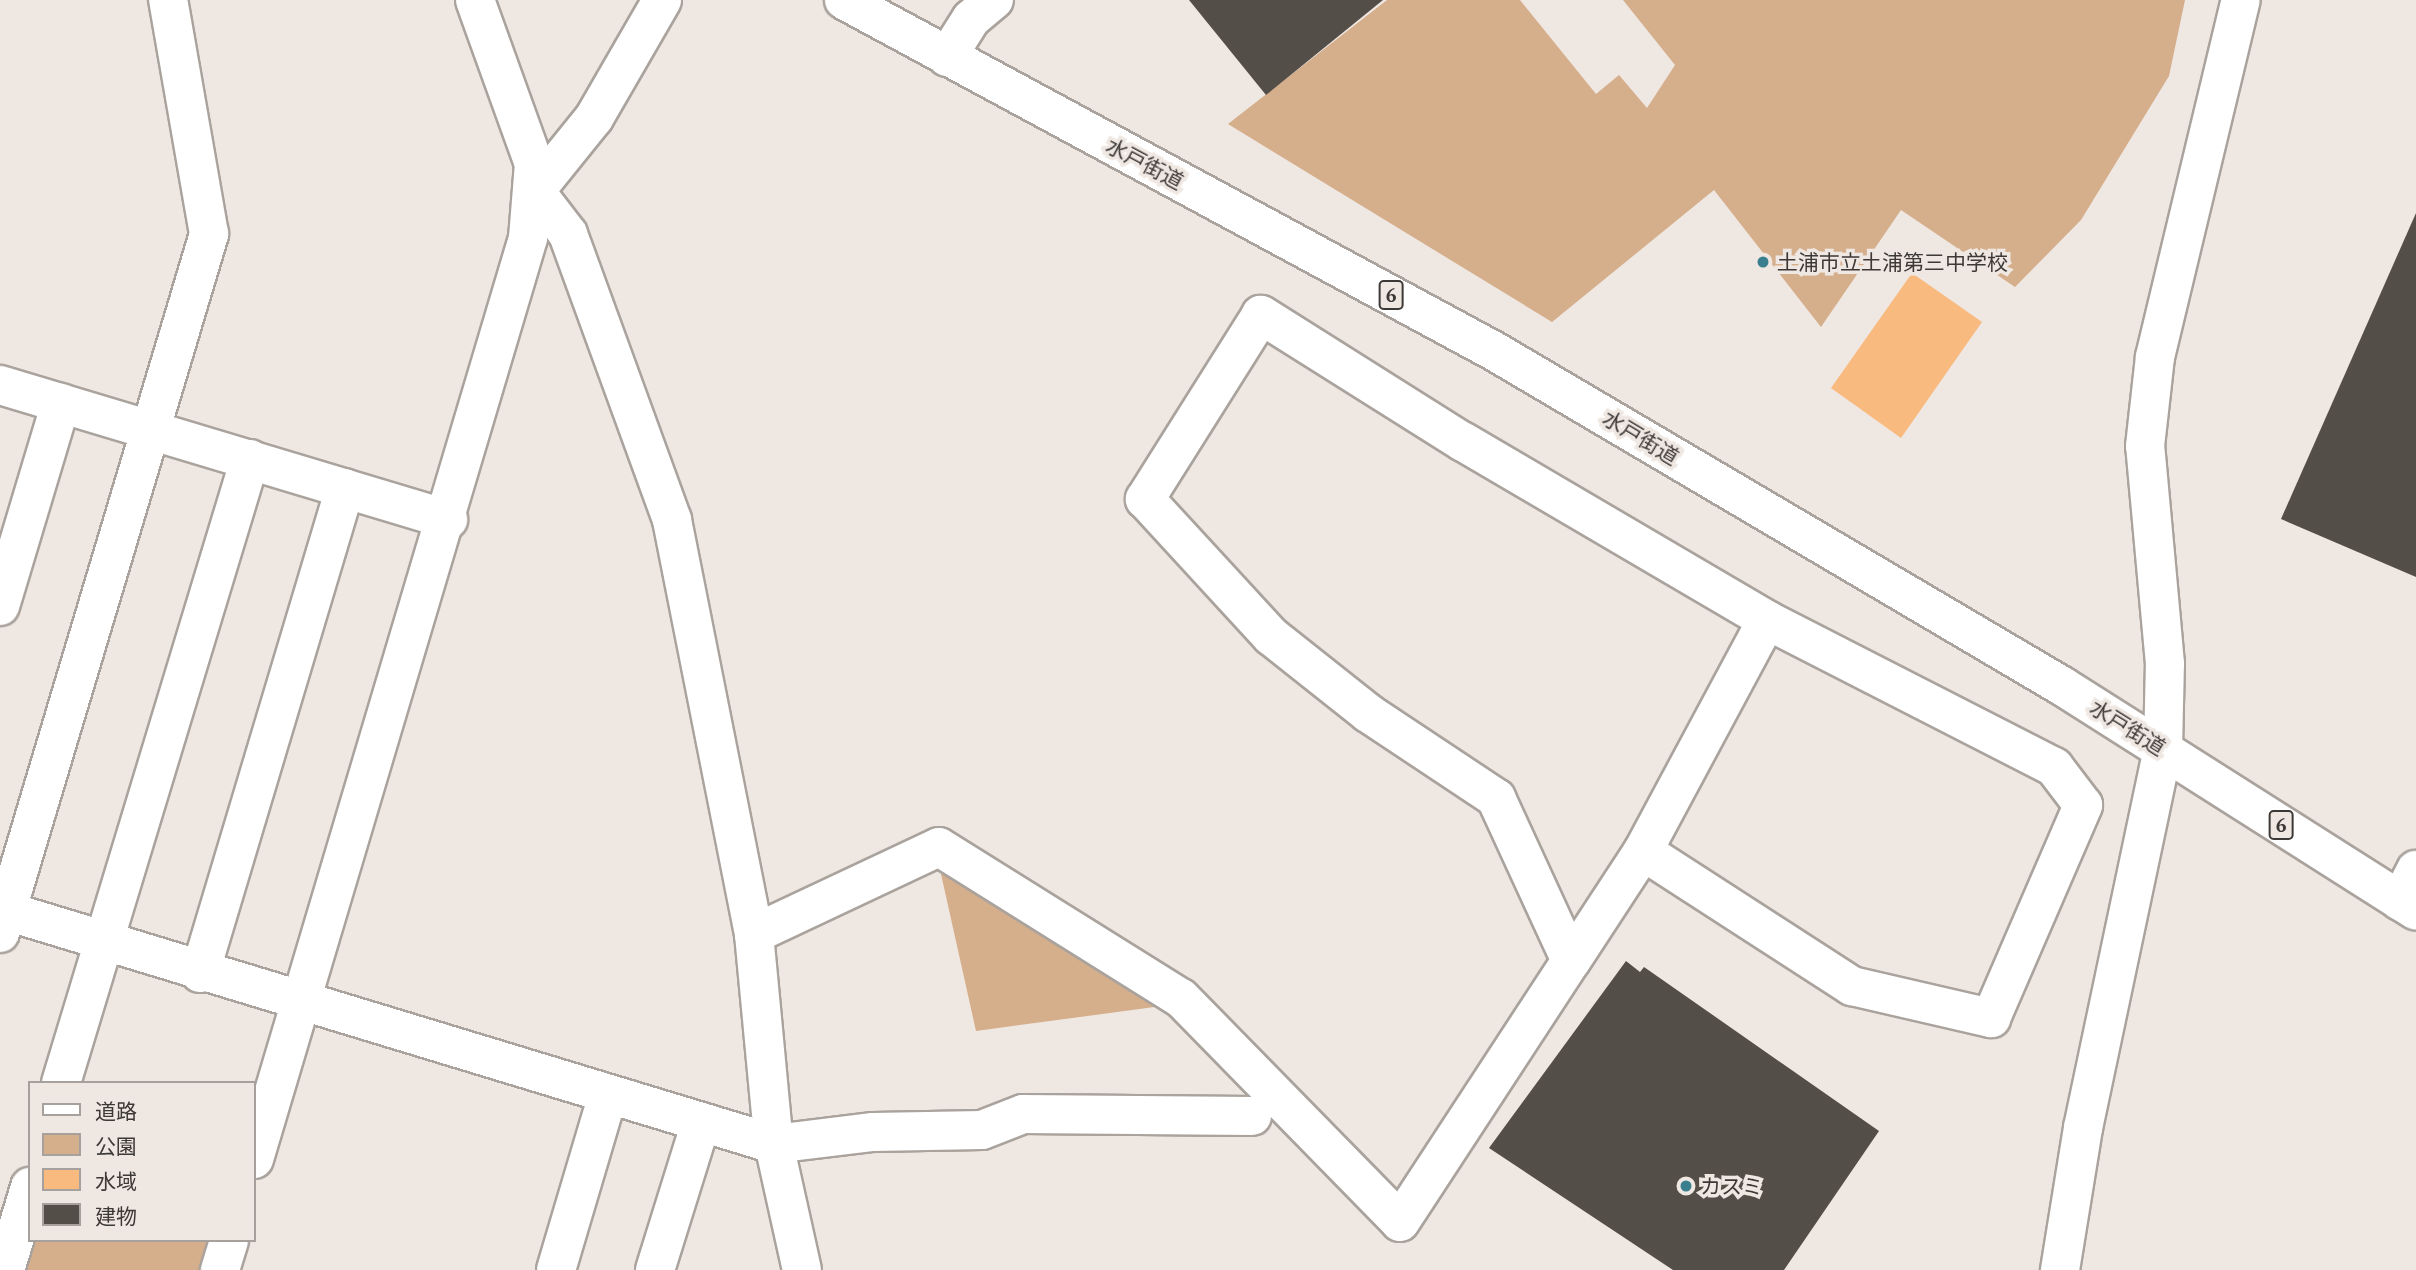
<!DOCTYPE html>
<meta charset="utf-8">
<style>
body{margin:0}
#map{position:relative;width:2416px;height:1270px;overflow:hidden;background:#efe7e1;font-family:"PT Serif","Noto Sans JP",serif}
div>[style]{position:absolute}
[style*='--x']{left:calc(var(--x)*1px);top:calc(var(--y)*1px);width:calc(var(--w)*1px);rotate:calc(var(--a)*1deg)}
.green>*{inset:0;background:#d5ae8b}
.water>*{inset:0;background:#f9ba80}
.building>*{inset:0;background:#544e49}
.roads{filter:drop-shadow(2px 0 #aaa39d) drop-shadow(-2px 0 #aaa39d) drop-shadow(0 2px #aaa39d) drop-shadow(0 -2px #aaa39d)}
.minor>*{height:38px;margin:-19px;padding:0 19px;transform-origin:19px;border-radius:19px;background:#fff}
.highway>*{height:38px;margin:-19px;padding:0 19px;transform-origin:19px;border-radius:19px;background:#fff}
.dots>*{width:19px;height:19px;translate:-50% -50%;box-sizing:border-box;border:4px solid #efe7e1;border-radius:50%}
span{translate:-50% -50%;white-space:nowrap;text-align:center;line-height:1.15;-webkit-text-stroke:7px #efe7e1;paint-order:stroke}
.shield-label span{padding:2px 5px;background:#efe7e1;border:2px solid;border-radius:5px;-webkit-text-stroke-width:0}
.shield-label{font-size:19px;color:#3c3937;font-weight:700}
.street-label{font-size:21px;color:#3c3937}
.poi-label{font-size:21px;color:#3c3937}
.left{translate:0 -50%;text-align:left}
.legend{position:absolute;left:28px;top:1081px;width:228px;height:161px;box-sizing:border-box;background:#efe7e1;border:2px solid #a7a19d;margin:0;padding:9px 12px;list-style:none;font-size:21px;color:#3c3937}
.legend li{display:flex;align-items:center;gap:14px;height:35px}
.legend b{width:35px;border:2px solid #a7a19d}
</style>
<div id="map">
<div class="green">
<i style="clip-path:polygon(1387px 0,1520px 0,1596px 94px,1619px 75px,1647px 108px,1675px 65px,1623px 0,2185px 0,2169px 76px,2081px 220px,2015px 287px,1901px 210px,1821px 327px,1714px 190px,1552px 322px,1228px 124px)"></i>
<i style="clip-path:polygon(939px 865px,1169px 1005px,976px 1031px)"></i>
<i style="clip-path:polygon(30px 1240px,228px 1240px,219px 1270px,12px 1270px)"></i>
</div>
<div class="water">
<i style="clip-path:polygon(1912px 273px,1982px 322px,1901px 438px,1831px 388px)"></i>
</div>
<div class="building">
<i style="clip-path:polygon(1189px 0,1383px 0,1266px 95px)"></i>
<i style="clip-path:polygon(2416px 213px,2416px 577px,2281px 519px)"></i>
<i style="clip-path:polygon(1626px 961px,1640px 972px,1644px 967px,1879px 1131px,1784px 1270px,1673px 1270px,1489px 1148px)"></i>
</div>
<div class="roads">
<div class="minor">
<i style="--x:947;--y:57;--w:45;--a:-57.7"></i>
<i style="--x:971;--y:19;--w:30;--a:-40"></i>
<i style="--x:535;--y:191;--w:54;--a:52.5"></i>
<i style="--x:568;--y:234;--w:304;--a:70"></i>
<i style="--x:672;--y:520;--w:422;--a:78.8"></i>
<i style="--x:754;--y:934;--w:211;--a:84.6"></i>
<i style="--x:774;--y:1144;--w:129;--a:77.5"></i>
<i style="--x:535;--y:191;--w:94;--a:-51.1"></i>
<i style="--x:594;--y:118;--w:136;--a:-60"></i>
<i style="--x:0;--y:385;--w:468;--a:16.7"></i>
<i style="--x:0;--y:606;--w:212;--a:-73.3"></i>
<i style="--x:1643;--y:851;--w:249;--a:32.9"></i>
<i style="--x:1852;--y:986;--w:143;--a:13"></i>
<i style="--x:1991;--y:1018;--w:232;--a:-66.6"></i>
<i style="--x:2083;--y:805;--w:48;--a:-127.3"></i>
<i style="--x:2054;--y:767;--w:322;--a:-152.9"></i>
<i style="--x:1767;--y:620;--w:352;--a:-149.6"></i>
<i style="--x:1463;--y:442;--w:239;--a:-147.8"></i>
<i style="--x:1261;--y:315;--w:218;--a:122.2"></i>
<i style="--x:1145;--y:499;--w:186;--a:47.4"></i>
<i style="--x:1271;--y:636;--w:124;--a:38.4"></i>
<i style="--x:1368;--y:713;--w:154;--a:33.6"></i>
<i style="--x:1496;--y:798;--w:179;--a:65.3"></i>
<i style="--x:1571;--y:961;--w:131;--a:-56.8"></i>
<i style="--x:1643;--y:851;--w:262;--a:-61.8"></i>
<i style="--x:2400;--y:901;--w:35;--a:-63"></i>
<i style="--x:0;--y:909;--w:809;--a:16.89"></i>
<i style="--x:774;--y:1144;--w:100;--a:-6.9"></i>
<i style="--x:873;--y:1132;--w:109;--a:-1.1"></i>
<i style="--x:982;--y:1130;--w:44;--a:-21.3"></i>
<i style="--x:1023;--y:1114;--w:229;--a:0.5"></i>
<i style="--x:0;--y:933;--w:730;--a:-73.35"></i>
<i style="--x:209;--y:234;--w:238;--a:-99.9"></i>
<i style="--x:754;--y:934;--w:204;--a:-25.2"></i>
<i style="--x:939;--y:847;--w:285;--a:32"></i>
<i style="--x:1181;--y:998;--w:313;--a:45.6"></i>
<i style="--x:1400;--y:1222;--w:312;--a:-56.8"></i>
<i style="--x:200;--y:973;--w:506;--a:-73.35"></i>
<i style="--x:61;--y:1083;--w:652;--a:-73.15"></i>
<i style="--x:254;--y:1159;--w:961;--a:-73.43"></i>
<i style="--x:528;--y:238;--w:74;--a:-85.4"></i>
<i style="--x:534;--y:164;--w:174;--a:-109.8"></i>
<i style="--x:5;--y:1270;--w:87;--a:-73.2"></i>
<i style="--x:220;--y:1270;--w:31;--a:-73"></i>
<i style="--x:556;--y:1270;--w:183;--a:-73.5"></i>
<i style="--x:655;--y:1270;--w:155;--a:-72.7"></i>
<i style="--x:2060;--y:1270;--w:144;--a:-80.8"></i>
<i style="--x:2083;--y:1128;--w:387;--a:-78.1"></i>
<i style="--x:2163;--y:749;--w:85;--a:-88.7"></i>
<i style="--x:2165;--y:664;--w:219;--a:-95.2"></i>
<i style="--x:2145;--y:446;--w:90;--a:-83.6"></i>
<i style="--x:2155;--y:357;--w:367;--a:-76.5"></i>
</div>
<div class="highway">
<i style="--x:844;--y:0;--w:739;--a:28.37"></i>
<i style="--x:1494;--y:351;--w:659;--a:30.53"></i>
<i style="--x:2062;--y:686;--w:419;--a:32.4"></i>
</div>
</div>
<div class="dots">
<i style="left:1763px;top:262px;background:#3a7f8d"></i>
<i style="left:1686px;top:1186px;background:#3a7f8d"></i>
</div>
<div class="shield-label">
<span style="left:1391px;top:295px">6</span>
<span style="left:2281px;top:825px">6</span>
</div>
<div class="street-label">
<span style="left:1145px;top:163px;rotate:28deg">水戸街道</span>
<span style="left:1641px;top:437px;rotate:31deg">水戸街道</span>
<span style="left:2128px;top:727px;rotate:32deg">水戸街道</span>
</div>
<div class="poi-label">
<span class="left" style="left:1777px;top:262px">土浦市立土浦第三中学校</span>
<span class="left" style="left:1700px;top:1186px">カスミ</span>
</div>
<ul class="legend">
<li><b style="height:9px;background:#fff"></b>道路</li>
<li><b style="height:19px;background:#d5ae8b"></b>公園</li>
<li><b style="height:19px;background:#f9ba80"></b>水域</li>
<li><b style="height:19px;background:#544e49"></b>建物</li>
</ul>
</div>
